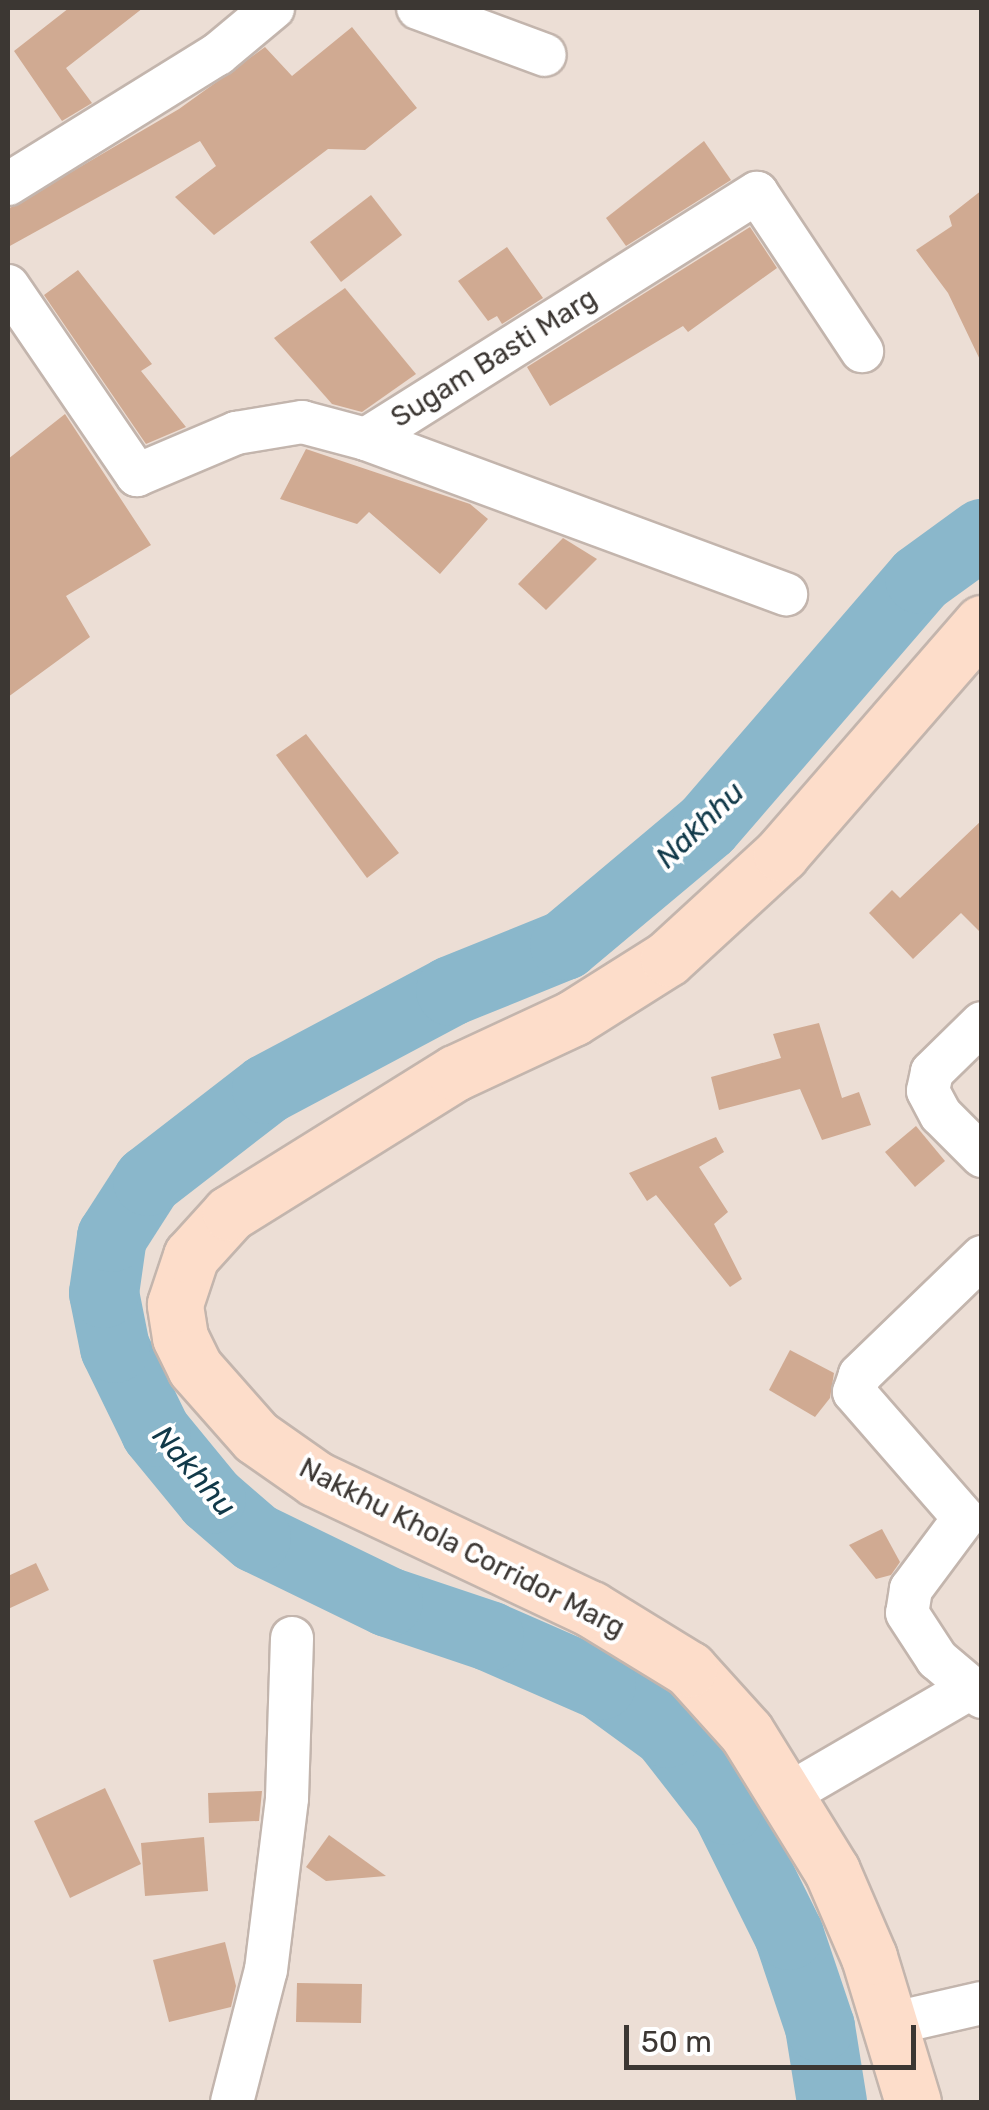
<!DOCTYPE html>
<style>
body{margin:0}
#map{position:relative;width:989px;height:2110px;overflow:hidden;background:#ecded5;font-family:Rubik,sans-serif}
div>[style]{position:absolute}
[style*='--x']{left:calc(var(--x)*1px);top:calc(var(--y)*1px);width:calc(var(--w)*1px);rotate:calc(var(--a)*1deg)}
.river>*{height:70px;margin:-35px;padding:0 35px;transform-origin:35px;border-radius:35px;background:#8ab7cb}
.building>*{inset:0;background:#d0aa92}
.roads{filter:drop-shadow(2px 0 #c3b5ad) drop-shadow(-2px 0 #c3b5ad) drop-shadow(0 2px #c3b5ad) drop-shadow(0 -2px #c3b5ad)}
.street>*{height:42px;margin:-21px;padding:0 21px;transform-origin:21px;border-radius:21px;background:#fff}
.secondary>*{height:55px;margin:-27.5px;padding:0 27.5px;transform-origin:27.5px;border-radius:27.5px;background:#fdddca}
span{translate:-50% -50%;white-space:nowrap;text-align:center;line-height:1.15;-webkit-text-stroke:8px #fff;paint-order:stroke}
.street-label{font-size:28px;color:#3c3733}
.water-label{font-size:30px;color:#113949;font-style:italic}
.frame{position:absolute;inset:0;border:10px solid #3c3733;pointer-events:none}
.scale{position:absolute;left:624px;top:2025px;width:292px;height:45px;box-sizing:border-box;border:5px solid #3c3733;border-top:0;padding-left:12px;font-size:30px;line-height:35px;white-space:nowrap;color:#3c3733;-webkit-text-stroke:8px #fff;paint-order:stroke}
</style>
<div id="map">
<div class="river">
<i style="--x:832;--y:2102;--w:76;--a:-99.1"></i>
<i style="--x:820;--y:2027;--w:97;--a:-108.6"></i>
<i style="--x:789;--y:1935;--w:140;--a:-116.4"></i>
<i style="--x:727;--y:1810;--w:98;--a:-127.9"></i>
<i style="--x:667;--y:1733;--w:82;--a:-144"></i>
<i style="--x:601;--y:1685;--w:122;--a:-156.4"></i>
<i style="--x:489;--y:1636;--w:107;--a:-161.4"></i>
<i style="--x:388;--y:1602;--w:147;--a:-154.1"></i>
<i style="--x:256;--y:1538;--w:60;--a:-139.1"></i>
<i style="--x:211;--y:1499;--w:87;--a:-129.4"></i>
<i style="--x:156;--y:1432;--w:93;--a:-116"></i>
<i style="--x:115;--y:1348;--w:56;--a:-101.3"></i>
<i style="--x:104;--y:1293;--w:57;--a:-81.9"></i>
<i style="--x:112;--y:1237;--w:67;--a:-57.3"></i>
<i style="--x:148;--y:1181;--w:150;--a:-37.7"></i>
<i style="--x:267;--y:1089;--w:208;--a:-28"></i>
<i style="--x:451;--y:991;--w:123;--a:-22"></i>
<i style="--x:565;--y:945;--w:185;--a:-40"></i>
<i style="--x:707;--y:826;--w:326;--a:-49.2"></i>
<i style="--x:920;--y:579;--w:77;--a:-36"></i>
</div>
<div class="building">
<i style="clip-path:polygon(69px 8px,143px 8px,66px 68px,92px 103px,62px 121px,14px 51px)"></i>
<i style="clip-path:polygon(352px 27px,417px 108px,365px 150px,328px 149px,214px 235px,175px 197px,216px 166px,200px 141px,8px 247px,8px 209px,179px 109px,265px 47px,292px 76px)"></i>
<i style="clip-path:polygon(704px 141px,731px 180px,626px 246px,606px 218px)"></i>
<i style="clip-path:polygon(982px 190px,982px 364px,948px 293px,916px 250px,952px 226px,949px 216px)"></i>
<i style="clip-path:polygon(371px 195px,402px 235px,341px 282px,310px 242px)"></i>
<i style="clip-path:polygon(750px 227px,777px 268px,688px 332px,683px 326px,550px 406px,527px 367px)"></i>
<i style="clip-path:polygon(507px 247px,543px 298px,502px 324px,497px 316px,488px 321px,458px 281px)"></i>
<i style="clip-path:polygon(78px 270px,152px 364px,141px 371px,186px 427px,146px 444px,44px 295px)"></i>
<i style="clip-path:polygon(345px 288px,416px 374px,362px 412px,332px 404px,274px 338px)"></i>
<i style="clip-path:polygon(65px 414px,151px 545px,66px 596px,90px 637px,8px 697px,8px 459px)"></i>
<i style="clip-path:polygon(306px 449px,470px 504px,488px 519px,440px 574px,369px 512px,357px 524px,280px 499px)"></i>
<i style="clip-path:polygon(563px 538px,597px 559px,546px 610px,518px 584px)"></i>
<i style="clip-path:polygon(306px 734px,399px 853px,367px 878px,276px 755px)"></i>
<i style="clip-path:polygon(982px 820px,982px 934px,961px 913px,913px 959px,869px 913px,892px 890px,900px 898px)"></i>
<i style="clip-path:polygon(819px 1023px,842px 1098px,859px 1092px,871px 1125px,822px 1140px,800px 1089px,719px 1110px,711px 1077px,781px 1058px,773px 1034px)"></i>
<i style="clip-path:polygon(916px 1126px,945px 1161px,915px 1187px,885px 1152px)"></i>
<i style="clip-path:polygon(716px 1137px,724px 1152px,699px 1167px,728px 1212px,714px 1224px,742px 1279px,730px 1287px,656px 1195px,647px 1201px,629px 1173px)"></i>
<i style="clip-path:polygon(790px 1350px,834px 1373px,830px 1398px,815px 1417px,769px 1390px)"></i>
<i style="clip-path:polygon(882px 1529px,900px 1562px,891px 1575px,876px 1579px,849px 1545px)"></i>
<i style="clip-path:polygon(36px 1563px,49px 1590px,8px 1609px,8px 1576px)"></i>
<i style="clip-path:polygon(105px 1788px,141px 1864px,70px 1898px,34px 1821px)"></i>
<i style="clip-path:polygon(262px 1791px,259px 1821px,209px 1823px,208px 1793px)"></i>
<i style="clip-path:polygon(329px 1835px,386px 1876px,326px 1881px,306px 1867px)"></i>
<i style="clip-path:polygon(204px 1837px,208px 1891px,145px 1896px,141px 1843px)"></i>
<i style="clip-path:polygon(225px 1942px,236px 1986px,231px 2007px,169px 2022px,153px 1960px)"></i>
<i style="clip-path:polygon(297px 1983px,362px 1984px,361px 2023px,296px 2022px)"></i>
</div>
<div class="roads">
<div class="street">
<i style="--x:418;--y:8;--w:135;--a:20.3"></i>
<i style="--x:8;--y:184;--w:247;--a:-31.8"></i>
<i style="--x:218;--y:54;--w:72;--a:-39.9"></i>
<i style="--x:8;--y:286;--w:229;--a:55.7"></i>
<i style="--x:137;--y:475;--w:108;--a:-23"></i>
<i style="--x:236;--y:433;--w:67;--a:-9.5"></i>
<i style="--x:302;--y:422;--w:66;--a:14.9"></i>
<i style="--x:366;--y:439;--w:462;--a:-32.2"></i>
<i style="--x:757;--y:193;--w:190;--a:56.4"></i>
<i style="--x:366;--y:439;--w:448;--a:20.3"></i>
<i style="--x:982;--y:1023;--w:70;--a:135.6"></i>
<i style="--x:932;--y:1072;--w:19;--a:102"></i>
<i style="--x:928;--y:1091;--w:27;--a:62"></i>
<i style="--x:941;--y:1115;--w:58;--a:45"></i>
<i style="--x:982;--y:1257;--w:170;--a:136"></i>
<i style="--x:860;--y:1375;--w:18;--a:109"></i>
<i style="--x:854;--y:1392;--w:167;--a:48.9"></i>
<i style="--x:964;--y:1518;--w:89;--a:126.7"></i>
<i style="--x:911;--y:1589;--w:24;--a:99"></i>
<i style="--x:907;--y:1613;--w:55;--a:56.9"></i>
<i style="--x:937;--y:1659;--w:59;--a:40.2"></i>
<i style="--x:785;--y:1796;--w:213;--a:-30.2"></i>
<i style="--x:890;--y:2024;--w:94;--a:-12.9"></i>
<i style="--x:232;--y:2102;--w:136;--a:-75.6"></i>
<i style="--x:266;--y:1970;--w:173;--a:-83"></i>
<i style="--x:287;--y:1798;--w:160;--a:-88.2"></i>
</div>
<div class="secondary">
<i style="--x:913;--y:2102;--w:152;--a:-106.9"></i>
<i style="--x:869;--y:1957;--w:94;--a:-113.3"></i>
<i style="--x:832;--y:1871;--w:163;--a:-121.7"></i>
<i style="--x:746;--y:1732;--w:85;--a:-132.1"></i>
<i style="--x:689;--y:1669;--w:115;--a:-148.5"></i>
<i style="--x:591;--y:1609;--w:304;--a:-154.7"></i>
<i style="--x:316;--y:1479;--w:73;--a:-145"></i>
<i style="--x:256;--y:1437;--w:92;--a:-131.5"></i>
<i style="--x:195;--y:1368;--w:34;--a:-116"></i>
<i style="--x:180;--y:1337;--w:33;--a:-99"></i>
<i style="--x:175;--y:1304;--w:51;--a:-71.6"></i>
<i style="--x:191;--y:1256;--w:58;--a:-47.8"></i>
<i style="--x:230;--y:1213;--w:265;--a:-31.9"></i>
<i style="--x:455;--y:1073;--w:130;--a:-25"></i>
<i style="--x:573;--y:1018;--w:112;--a:-32.3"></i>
<i style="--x:668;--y:958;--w:154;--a:-42.6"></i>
<i style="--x:781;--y:854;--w:306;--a:-49"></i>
</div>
</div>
<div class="street-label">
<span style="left:494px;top:358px;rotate:-32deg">Sugam Basti Marg</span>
<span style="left:462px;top:1548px;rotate:27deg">Nakkhu Khola Corridor Marg</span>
</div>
<div class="water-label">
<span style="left:700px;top:825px;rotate:-44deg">Nakhhu</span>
<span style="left:194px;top:1471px;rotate:49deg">Nakhhu</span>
</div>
<div class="frame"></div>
<div class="scale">50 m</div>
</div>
